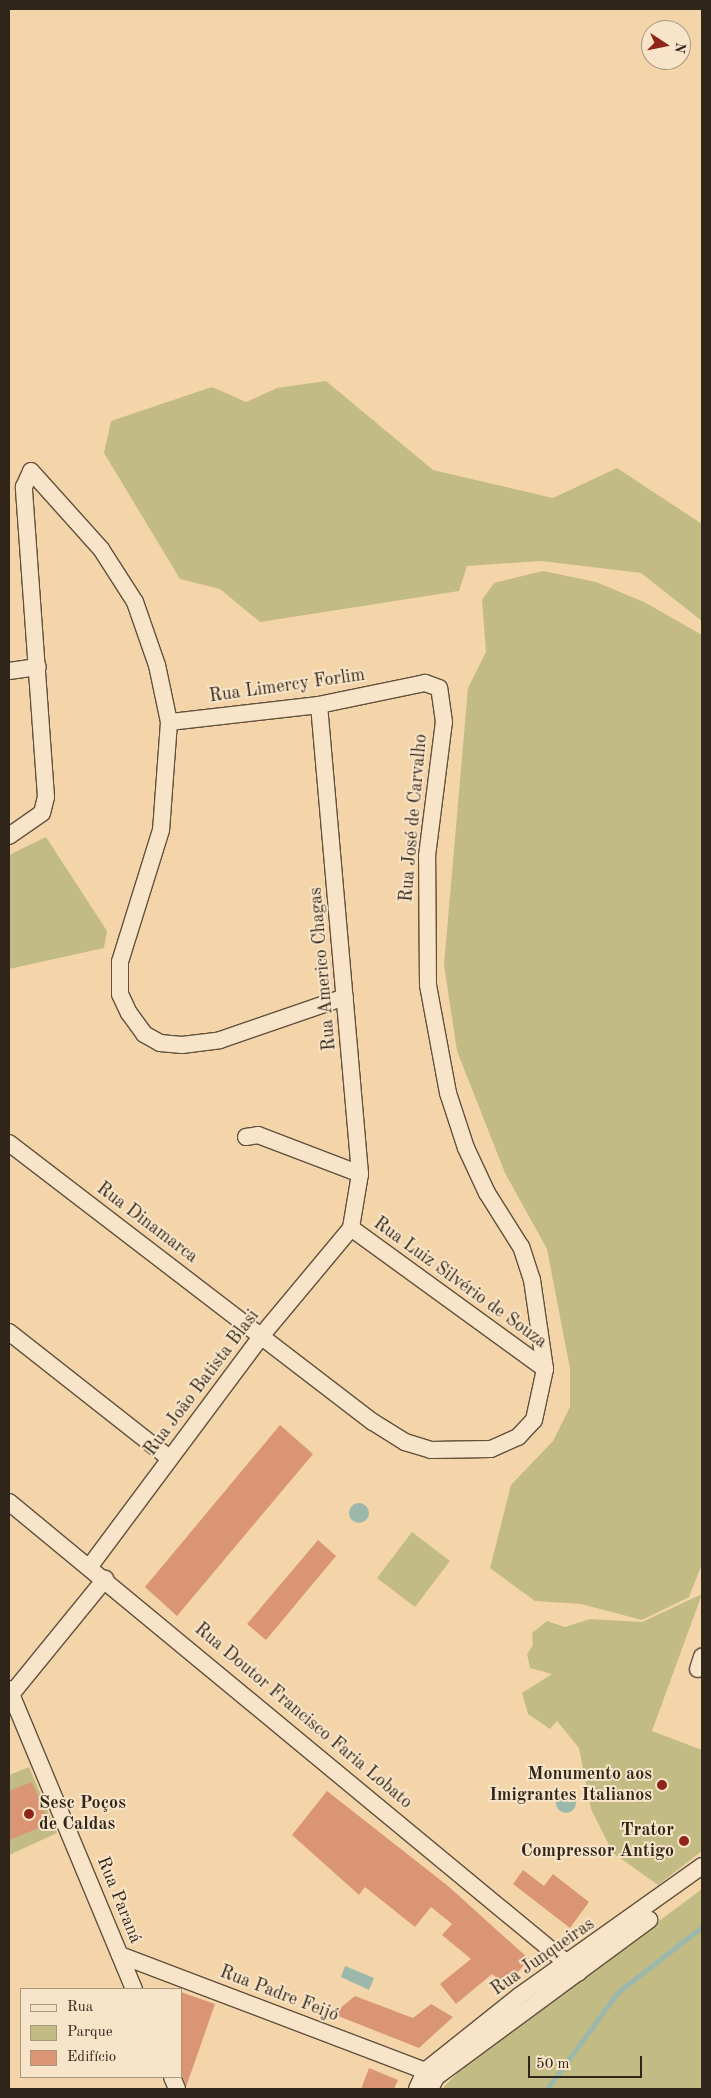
<!DOCTYPE html>
<meta charset="utf-8">
<style>
body{margin:0}
#map{position:relative;width:711px;height:2098px;overflow:hidden;background:#f4d5aa;font-family:"Old Standard TT",serif}
div>[style]{position:absolute}
[style*='--x']{left:calc(var(--x)*1px);top:calc(var(--y)*1px);width:calc(var(--w)*1px);rotate:calc(var(--a)*1deg)}
.green>*{inset:0;background:#c3bb84}
.water>*{inset:0;background:#9cb8ad}
.round{border-radius:50%}
.stream>*{height:4.5px;margin:-2.25px;padding:0 2.25px;transform-origin:2.25px;border-radius:2.25px;background:#9cb8ad}
.building>*{inset:0;background:#da9674}
.roads{filter:drop-shadow(1px 0 #61513d) drop-shadow(-1px 0 #61513d) drop-shadow(0 1px #61513d) drop-shadow(0 -1px #61513d)}
.minor>*{height:16px;margin:-8px;padding:0 8px;transform-origin:8px;border-radius:8px;background:#f8e4c8}
.dots>*{width:14px;height:14px;translate:-50% -50%;box-sizing:border-box;border:2px solid #f8e4c8;border-radius:50%}
span{translate:-50% -50%;white-space:nowrap;text-align:center;line-height:1.15;-webkit-text-stroke:4px #f8e4c8;paint-order:stroke}
.street-label{font-size:18px;color:#302519}
.poi-label{font-size:18px;color:#302519;font-weight:700}
.right{translate:-100% -50%;text-align:right}
.left{translate:0 -50%;text-align:left}
.frame{position:absolute;inset:0;border:10px solid #302519;pointer-events:none}
.legend{position:absolute;left:20px;top:1988px;width:162px;height:90px;box-sizing:border-box;background:#f8e4c8;border:1px solid #a89882;margin:0;padding:6px 9px;list-style:none;font-size:15px;color:#302519}
.legend li{display:flex;align-items:center;gap:10px;height:25px}
.legend b{width:25px;border:1px solid #a89882}
.north{position:absolute;left:641px;top:20px;width:50px;height:50px;box-sizing:border-box;background:#f8e4c8;border:1px solid #a89882;border-radius:50%;rotate:101deg;font-size:14px;font-weight:700;line-height:20px;text-align:center;color:#302519}
.north::after{content:'';display:block;margin:auto;width:18px;height:22px;background:#8f2418;clip-path:polygon(50% 0,100% 100%,50% 72%,0 100%)}
.scale{position:absolute;left:528px;top:2056px;width:114px;height:22px;box-sizing:border-box;border:2px solid #302519;border-top:0;padding-left:6px;font-size:15px;line-height:18px;white-space:nowrap;color:#302519;-webkit-text-stroke:4px #f8e4c8;paint-order:stroke}
</style>
<div id="map">
<div class="green">
<i style="clip-path:polygon(326px 381px,433px 470px,553px 498px,617px 468px,702px 524px,702px 621px,641px 573px,541px 561px,467px 566px,459px 591px,260px 622px,220px 589px,180px 579px,104px 453px,111px 421px,212px 387px,246px 402px,277px 388px)"></i>
<i style="clip-path:polygon(543px 571px,596px 582px,644px 602px,702px 635px,702px 1564px,689px 1597px,642px 1620px,581px 1604px,535px 1601px,490px 1568px,511px 1485px,553px 1441px,570px 1407px,570px 1369px,547px 1249px,505px 1173px,457px 1051px,444px 965px,468px 688px,486px 652px,482px 600px,494px 583px)"></i>
<i style="clip-path:polygon(46px 837px,107px 931px,104px 948px,9px 969px,9px 855px)"></i>
<i style="clip-path:polygon(412px 1532px,450px 1561px,415px 1607px,377px 1578px)"></i>
<i style="clip-path:polygon(702px 1594px,652px 1731px,702px 1750px,702px 1851px,658px 1885px,613px 1853px,591px 1809px,579px 1748px,557px 1721px,550px 1729px,528px 1714px,522px 1693px,552px 1674px,530px 1668px,527px 1654px,533px 1645px,532px 1633px,547px 1621px,565px 1627px,590px 1619px,642px 1622px)"></i>
<i style="clip-path:polygon(29px 1767px,57px 1833px,9px 1855px,9px 1775px)"></i>
<i style="clip-path:polygon(702px 1889px,702px 2089px,442px 2089px,463px 2067px)"></i>
</div>
<div class="water">
<i class="round" style="left:349px;top:1503px;width:20px;height:20px"></i>
<i class="round" style="left:556px;top:1793px;width:20px;height:20px"></i>
<i style="clip-path:polygon(345px 1966px,374px 1978px,369px 1990px,341px 1977px)"></i>
</div>
<div class="stream">
<i style="--x:547;--y:2089;--w:120;--a:-53.8"></i>
<i style="--x:618;--y:1992;--w:106;--a:-37.7"></i>
</div>
<div class="building">
<i style="clip-path:polygon(280px 1425px,313px 1454px,177px 1616px,145px 1587px)"></i>
<i style="clip-path:polygon(318px 1540px,336px 1556px,266px 1640px,247px 1624px)"></i>
<i style="clip-path:polygon(32px 1782px,49px 1824px,9px 1840px,9px 1791px)"></i>
<i style="clip-path:polygon(327px 1791px,448px 1886px,529px 1959px,506px 1986px,492px 1974px,456px 2004px,440px 1984px,471px 1959px,442px 1935px,452px 1924px,431px 1907px,415px 1927px,365px 1887px,359px 1895px,292px 1835px)"></i>
<i style="clip-path:polygon(523px 1870px,544px 1886px,553px 1874px,589px 1902px,570px 1928px,513px 1884px)"></i>
<i style="clip-path:polygon(181px 1992px,215px 2004px,186px 2087px,181px 2073px)"></i>
<i style="clip-path:polygon(355px 1996px,413px 2018px,431px 2004px,453px 2017px,419px 2048px,333px 2014px)"></i>
<i style="clip-path:polygon(369px 2068px,398px 2080px,394px 2089px,361px 2089px)"></i>
</div>
<div class="roads">
<div class="minor">
<i style="--x:9;--y:671;--w:29;--a:-8"></i>
<i style="--x:319;--y:705;--w:471;--a:85"></i>
<i style="--x:360;--y:1174;--w:55;--a:99.5"></i>
<i style="--x:9;--y:836;--w:40;--a:-34.9"></i>
<i style="--x:42;--y:813;--w:16;--a:-76"></i>
<i style="--x:46;--y:797;--w:311;--a:-94.1"></i>
<i style="--x:24;--y:487;--w:17;--a:-66"></i>
<i style="--x:31;--y:471;--w:105;--a:48.1"></i>
<i style="--x:101;--y:549;--w:63;--a:57.3"></i>
<i style="--x:135;--y:602;--w:67;--a:70.8"></i>
<i style="--x:157;--y:665;--w:58;--a:78.1"></i>
<i style="--x:169;--y:722;--w:108;--a:94.2"></i>
<i style="--x:161;--y:830;--w:138;--a:107.3"></i>
<i style="--x:120;--y:962;--w:32;--a:90"></i>
<i style="--x:120;--y:994;--w:21;--a:65"></i>
<i style="--x:129;--y:1013;--w:26;--a:54"></i>
<i style="--x:144;--y:1034;--w:18;--a:29"></i>
<i style="--x:160;--y:1043;--w:22;--a:5"></i>
<i style="--x:182;--y:1045;--w:38;--a:-7"></i>
<i style="--x:220;--y:1040;--w:132;--a:-19"></i>
<i style="--x:246;--y:1137;--w:12;--a:-9"></i>
<i style="--x:258;--y:1135;--w:109;--a:20.9"></i>
<i style="--x:9;--y:1143;--w:459;--a:37.5"></i>
<i style="--x:373;--y:1422;--w:38;--a:32"></i>
<i style="--x:405;--y:1442;--w:27;--a:17"></i>
<i style="--x:431;--y:1450;--w:60;--a:-1"></i>
<i style="--x:491;--y:1449;--w:30;--a:-24"></i>
<i style="--x:518;--y:1437;--w:23;--a:-47"></i>
<i style="--x:534;--y:1420;--w:52;--a:-77.8"></i>
<i style="--x:545;--y:1369;--w:90;--a:-98.3"></i>
<i style="--x:532;--y:1280;--w:35;--a:-108"></i>
<i style="--x:521;--y:1247;--w:64;--a:-122.2"></i>
<i style="--x:487;--y:1193;--w:50;--a:-115"></i>
<i style="--x:466;--y:1148;--w:58;--a:-108.1"></i>
<i style="--x:448;--y:1093;--w:110;--a:-100.5"></i>
<i style="--x:428;--y:985;--w:129;--a:-90.4"></i>
<i style="--x:427;--y:856;--w:135;--a:-82.8"></i>
<i style="--x:444;--y:722;--w:34;--a:-98"></i>
<i style="--x:439;--y:688;--w:15;--a:-160"></i>
<i style="--x:425;--y:683;--w:108;--a:168.3"></i>
<i style="--x:319;--y:705;--w:151;--a:173.5"></i>
<i style="--x:351;--y:1228;--w:240;--a:36"></i>
<i style="--x:9;--y:1332;--w:204;--a:38.2"></i>
<i style="--x:9;--y:1502;--w:739;--a:39.57"></i>
<i style="--x:90;--y:1566;--w:288;--a:-53.3"></i>
<i style="--x:262;--y:1335;--w:139;--a:-50.2"></i>
<i style="--x:698;--y:1669;--w:13;--a:-72"></i>
<i style="--x:9;--y:1689;--w:325;--a:67.4"></i>
<i style="--x:13;--y:1692;--w:146;--a:-50.8"></i>
<i style="--x:120;--y:1955;--w:326;--a:20.8"></i>
<i style="--x:172;--y:2077;--w:13;--a:67"></i>
<i style="--x:417;--y:2089;--w:20;--a:-66"></i>
<i style="--x:425;--y:2071;--w:120;--a:-38.6"></i>
<i style="--x:519;--y:1996;--w:224;--a:-35.4"></i>
<i style="--x:430;--y:2089;--w:13;--a:-63"></i>
<i style="--x:436;--y:2077;--w:265;--a:-36.4"></i>
</div>
</div>
<div class="dots">
<i style="left:662px;top:1785px;background:#8f2418"></i>
<i style="left:29px;top:1814px;background:#8f2418"></i>
<i style="left:684px;top:1841px;background:#8f2418"></i>
</div>
<div class="street-label">
<span style="left:287px;top:686px;rotate:-8deg">Rua Limercy Forlim</span>
<span style="left:414px;top:818px;rotate:-85deg">Rua José de Carvalho</span>
<span style="left:323px;top:969px;rotate:-95deg">Rua Americo Chagas</span>
<span style="left:147px;top:1223px;rotate:37deg">Rua Dinamarca</span>
<span style="left:460px;top:1283px;rotate:36deg">Rua Luiz Silvério de Souza</span>
<span style="left:202px;top:1383px;rotate:-53deg">Rua João Batista Blasi</span>
<span style="left:303px;top:1716px;rotate:40deg">Rua Doutor Francisco Faria Lobato</span>
<span style="left:119px;top:1900px;rotate:68deg">Rua Paraná</span>
<span style="left:543px;top:1957px;rotate:-35deg">Rua Junqueiras</span>
<span style="left:279px;top:1994px;rotate:21deg">Rua Padre Feijó</span>
</div>
<div class="poi-label">
<span class="right" style="left:652px;top:1785px">Monumento aos<br>Imigrantes Italianos</span>
<span class="left" style="left:39px;top:1814px">Sesc Poços<br>de Caldas</span>
<span class="right" style="left:674px;top:1841px">Trator<br>Compressor Antigo</span>
</div>
<div class="frame"></div>
<ul class="legend">
<li><b style="height:6px;background:#f8e4c8"></b>Rua</li>
<li><b style="height:14px;background:#c3bb84"></b>Parque</li>
<li><b style="height:14px;background:#da9674"></b>Edifício</li>
</ul>
<div class="north">N</div>
<div class="scale">50 m</div>
</div>
